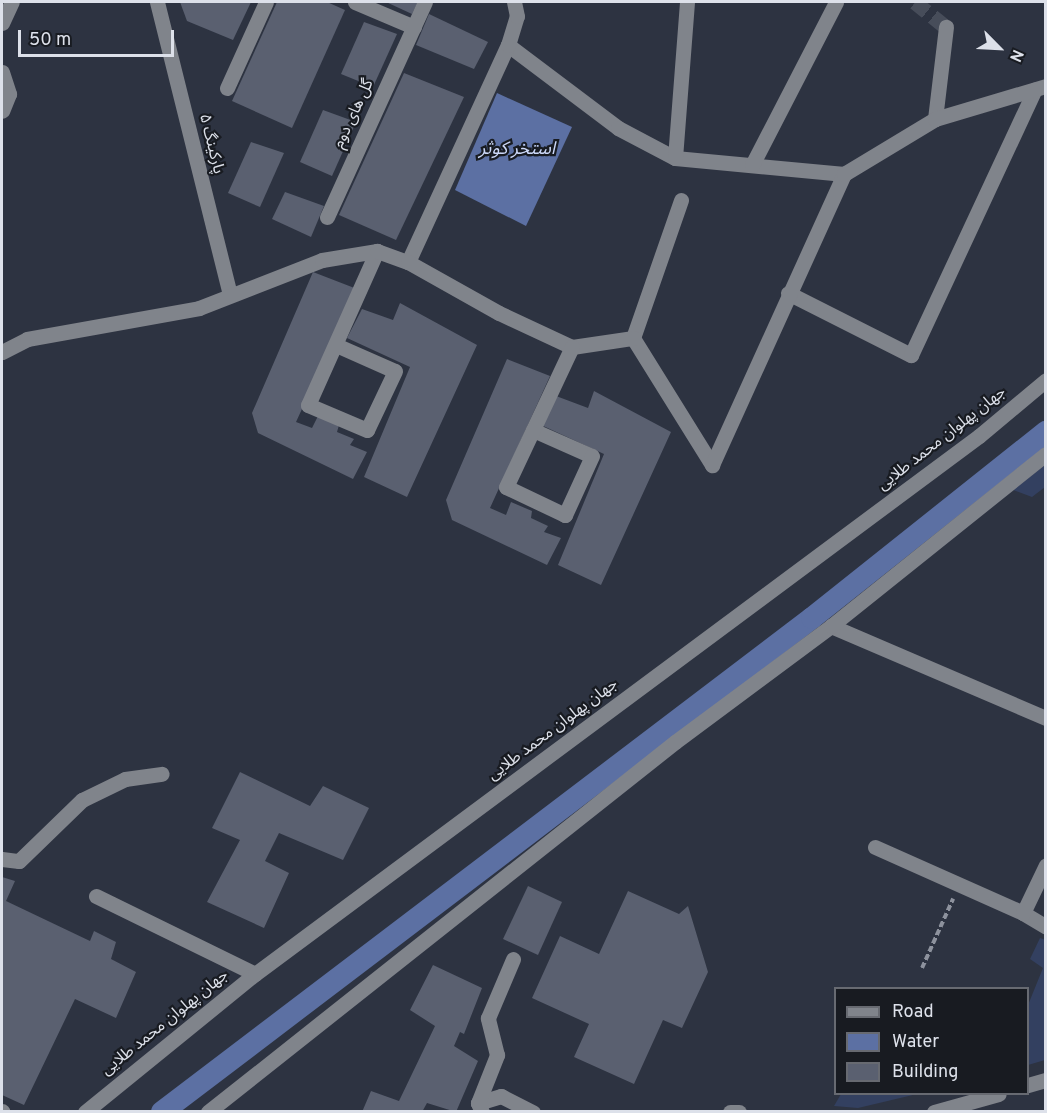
<!DOCTYPE html>
<meta charset="utf-8">
<style>
body{margin:0}
#map{position:relative;width:1047px;height:1113px;overflow:hidden;background:#2d3341;font-family:Overpass,"Noto Sans Arabic",sans-serif}
div>[style]{position:absolute}
[style*='--x']{left:calc(var(--x)*1px);top:calc(var(--y)*1px);width:calc(var(--w)*1px);rotate:calc(var(--a)*1deg)}
.green>*{inset:0;background:#334060}
.water>*{inset:0;background:#5c70a3}
.canal>*{height:22px;margin:-11px;padding:0 11px;transform-origin:11px;border-radius:11px;background:#5c70a3}
.building>*{inset:0;background:#5a6070}
.minor-tunnel>*{height:15px;margin-top:-7.5px;transform-origin:0;background:repeating-linear-gradient(90deg,#474d5a 0 15px,transparent 0 23px)}
.path>*{height:4px;margin-top:-2px;transform-origin:0;background:repeating-linear-gradient(90deg,#8d929d 0 6px,transparent 0 9px)}
.minor>*{height:15px;margin:-7.5px;padding:0 7.5px;transform-origin:7.5px;border-radius:7.5px;background:#80848b}
span{translate:-50% -50%;white-space:nowrap;text-align:center;line-height:1.15;-webkit-text-stroke:4.5px #181b21;paint-order:stroke}
.street-label{font-size:16px;color:#dde1ea}
.water-label{font-size:18px;color:#cbd7f7;font-style:italic}
.frame{position:absolute;inset:0;border:3px solid #dde1ea;pointer-events:none}
.legend{position:absolute;left:834px;top:987px;width:195px;height:108px;box-sizing:border-box;background:#181b21;border:2px solid #676a71;margin:0;padding:8px 10px;list-style:none;font-size:18px;color:#dde1ea}
.legend li{display:flex;align-items:center;gap:12px;height:30px}
.legend b{width:30px;border:2px solid #676a71}
.north{position:absolute;left:969px;top:18px;width:60px;height:60px;-webkit-text-stroke:4px #181b21;paint-order:stroke;rotate:114deg;font-size:16px;font-weight:700;line-height:24px;text-align:center;color:#dde1ea}
.north::after{content:'';display:block;margin:auto;width:21px;height:27px;background:#dde1ea;clip-path:polygon(50% 0,100% 100%,50% 72%,0 100%)}
.scale{position:absolute;left:18px;top:30px;width:156px;height:27px;box-sizing:border-box;border:3px solid #dde1ea;border-top:0;padding-left:8px;font-size:18px;line-height:21px;white-space:nowrap;color:#dde1ea;-webkit-text-stroke:4px #181b21;paint-order:stroke}
</style>
<div id="map">
<div class="green">
<i style="clip-path:polygon(1045px 465px,1045px 487px,1032px 497px,1013px 490px)"></i>
<i style="clip-path:polygon(1040px 938px,1046px 940px,1045px 1060px,1028px 1065px,1028px 1005px,1043px 968px,1030px 959px)"></i>
<i style="clip-path:polygon(841px 1094px,917px 1094px,858px 1108px,834px 1106px)"></i>
</div>
<div class="water">
<i style="clip-path:polygon(497px 93px,572px 127px,526px 226px,455px 190px)"></i>
</div>
<div class="canal">
<i style="--x:162;--y:1112;--w:816;--a:-37.23"></i>
<i style="--x:812;--y:618;--w:299;--a:-38.5"></i>
</div>
<div class="building">
<i style="clip-path:polygon(180px 2px,251px 2px,233px 40px,187px 21px)"></i>
<i style="clip-path:polygon(277px 2px,327px 2px,345px 10px,292px 128px,232px 101px)"></i>
<i style="clip-path:polygon(386px 2px,418px 2px,412px 14px)"></i>
<i style="clip-path:polygon(429px 14px,488px 42px,474px 69px,416px 45px)"></i>
<i style="clip-path:polygon(364px 22px,397px 34px,373px 87px,341px 74px)"></i>
<i style="clip-path:polygon(404px 73px,464px 97px,396px 240px,339px 215px)"></i>
<i style="clip-path:polygon(323px 110px,356px 122px,332px 176px,300px 162px)"></i>
<i style="clip-path:polygon(251px 142px,284px 153px,260px 207px,228px 193px)"></i>
<i style="clip-path:polygon(285px 192px,324px 206px,311px 237px,272px 219px)"></i>
<i style="clip-path:polygon(313px 272px,357px 289px,296px 422px,312px 428px,318px 416px,339px 425px,337px 432px,354px 439px,350px 445px,367px 452px,353px 479px,258px 433px,252px 413px)"></i>
<i style="clip-path:polygon(400px 303px,477px 345px,407px 497px,364px 477px,410px 367px,347px 338px,362px 309px,393px 320px)"></i>
<i style="clip-path:polygon(507px 359px,550px 376px,490px 508px,506px 515px,511px 502px,532px 511px,531px 518px,548px 526px,544px 532px,561px 538px,547px 565px,452px 520px,446px 500px)"></i>
<i style="clip-path:polygon(594px 391px,671px 432px,601px 585px,558px 565px,604px 454px,541px 425px,556px 396px,588px 408px)"></i>
<i style="clip-path:polygon(240px 772px,310px 806px,323px 786px,369px 808px,343px 860px,279px 833px,265px 861px,289px 873px,264px 928px,207px 902px,240px 840px,212px 828px)"></i>
<i style="clip-path:polygon(2px 877px,15px 881px,6px 901px,90px 941px,94px 931px,116px 942px,111px 959px,136px 972px,116px 1018px,75px 999px,24px 1105px,2px 1095px)"></i>
<i style="clip-path:polygon(528px 886px,562px 902px,538px 955px,503px 939px)"></i>
<i style="clip-path:polygon(628px 891px,679px 914px,688px 906px,708px 972px,682px 1028px,663px 1020px,634px 1084px,574px 1057px,589px 1024px,532px 998px,560px 936px,599px 954px)"></i>
<i style="clip-path:polygon(433px 965px,482px 988px,464px 1034px,460px 1032px,454px 1046px,478px 1061px,456px 1112px,427px 1103px,422px 1112px,362px 1112px,371px 1091px,399px 1101px,435px 1026px,410px 1010px)"></i>
</div>
<div class="minor-tunnel">
<i style="--x:915;--y:2;--w:40;--a:39"></i>
</div>
<div class="path">
<i style="--x:922;--y:968;--w:76;--a:-65.8"></i>
</div>
<div class="minor">
<i style="--x:157;--y:2;--w:301;--a:76"></i>
<i style="--x:355;--y:2;--w:64;--a:23"></i>
<i style="--x:2;--y:23;--w:23;--a:-65"></i>
<i style="--x:508;--y:45;--w:138;--a:37"></i>
<i style="--x:618;--y:128;--w:64;--a:27.8"></i>
<i style="--x:675;--y:158;--w:170;--a:5.4"></i>
<i style="--x:2;--y:72;--w:23;--a:72"></i>
<i style="--x:9;--y:94;--w:18;--a:112"></i>
<i style="--x:227;--y:88;--w:94;--a:-65.6"></i>
<i style="--x:935;--y:119;--w:93;--a:-83.2"></i>
<i style="--x:675;--y:158;--w:156;--a:-85.6"></i>
<i style="--x:752;--y:165;--w:183;--a:-62.7"></i>
<i style="--x:327;--y:217;--w:236;--a:-65.5"></i>
<i style="--x:408;--y:262;--w:239;--a:-65.3"></i>
<i style="--x:508;--y:45;--w:30;--a:-73"></i>
<i style="--x:517;--y:16;--w:14;--a:-102"></i>
<i style="--x:788;--y:293;--w:138;--a:26.8"></i>
<i style="--x:911;--y:355;--w:293;--a:-65"></i>
<i style="--x:633;--y:338;--w:150;--a:58.1"></i>
<i style="--x:633;--y:338;--w:146;--a:-70.8"></i>
<i style="--x:336;--y:345;--w:64;--a:23.8"></i>
<i style="--x:395;--y:371;--w:65;--a:115.4"></i>
<i style="--x:367;--y:430;--w:64;--a:-157"></i>
<i style="--x:308;--y:405;--w:169;--a:-65.9"></i>
<i style="--x:2;--y:352;--w:28;--a:-27"></i>
<i style="--x:27;--y:339;--w:175;--a:-10.2"></i>
<i style="--x:199;--y:308;--w:132;--a:-21.3"></i>
<i style="--x:322;--y:260;--w:56;--a:-9.3"></i>
<i style="--x:377;--y:251;--w:33;--a:20"></i>
<i style="--x:408;--y:262;--w:104;--a:29.3"></i>
<i style="--x:499;--y:313;--w:81;--a:25"></i>
<i style="--x:572;--y:347;--w:62;--a:-8.4"></i>
<i style="--x:533;--y:430;--w:64;--a:23.8"></i>
<i style="--x:592;--y:456;--w:65;--a:114.6"></i>
<i style="--x:565;--y:515;--w:65;--a:-154.6"></i>
<i style="--x:506;--y:487;--w:155;--a:-64.8"></i>
<i style="--x:712;--y:465;--w:320;--a:-65.6"></i>
<i style="--x:844;--y:174;--w:106;--a:-31.1"></i>
<i style="--x:935;--y:119;--w:116;--a:-16.6"></i>
<i style="--x:831;--y:626;--w:234;--a:23.2"></i>
<i style="--x:875;--y:847;--w:162;--a:24"></i>
<i style="--x:1023;--y:913;--w:27;--a:31"></i>
<i style="--x:2;--y:859;--w:17;--a:7"></i>
<i style="--x:19;--y:861;--w:88;--a:-44.1"></i>
<i style="--x:82;--y:800;--w:48;--a:-26"></i>
<i style="--x:125;--y:779;--w:37;--a:-8"></i>
<i style="--x:96;--y:896;--w:177;--a:26.1"></i>
<i style="--x:1023;--y:913;--w:53;--a:-64.4"></i>
<i style="--x:1028;--y:1085;--w:19;--a:-16"></i>
<i style="--x:478;--y:1103;--w:24;--a:-17"></i>
<i style="--x:501;--y:1096;--w:36;--a:27"></i>
<i style="--x:2;--y:1111;--w:1;--a:45"></i>
<i style="--x:85;--y:1112;--w:219;--a:-39.1"></i>
<i style="--x:255;--y:974;--w:902;--a:-36.62"></i>
<i style="--x:979;--y:436;--w:87;--a:-39.9"></i>
<i style="--x:208;--y:1112;--w:596;--a:-38.39"></i>
<i style="--x:675;--y:742;--w:194;--a:-36.6"></i>
<i style="--x:831;--y:626;--w:275;--a:-38.7"></i>
<i style="--x:482;--y:1112;--w:10;--a:-114"></i>
<i style="--x:478;--y:1103;--w:52;--a:-68.4"></i>
<i style="--x:497;--y:1055;--w:38;--a:-104"></i>
<i style="--x:488;--y:1018;--w:64;--a:-67"></i>
<i style="--x:730;--y:1112;--w:9;--a:0"></i>
<i style="--x:934;--y:1112;--w:67;--a:-15.5"></i>
</div>
<div class="street-label">
<span style="left:354px;top:114px;rotate:-65deg">گل های دوم</span>
<span style="left:211px;top:144px;rotate:76deg">پارکینگ ۵</span>
<span style="left:942px;top:439px;rotate:-38deg">جهان پهلوان محمد طلایی</span>
<span style="left:553px;top:730px;rotate:-37deg">جهان پهلوان محمد طلایی</span>
<span style="left:165px;top:1023px;rotate:-39deg">جهان پهلوان محمد طلایی</span>
</div>
<div class="water-label">
<span style="left:517px;top:150px">استخر کوثر</span>
</div>
<div class="frame"></div>
<ul class="legend">
<li><b style="height:8px;background:#80848b"></b>Road</li>
<li><b style="height:16px;background:#5c70a3"></b>Water</li>
<li><b style="height:16px;background:#5a6070"></b>Building</li>
</ul>
<div class="north">N</div>
<div class="scale">50 m</div>
</div>
